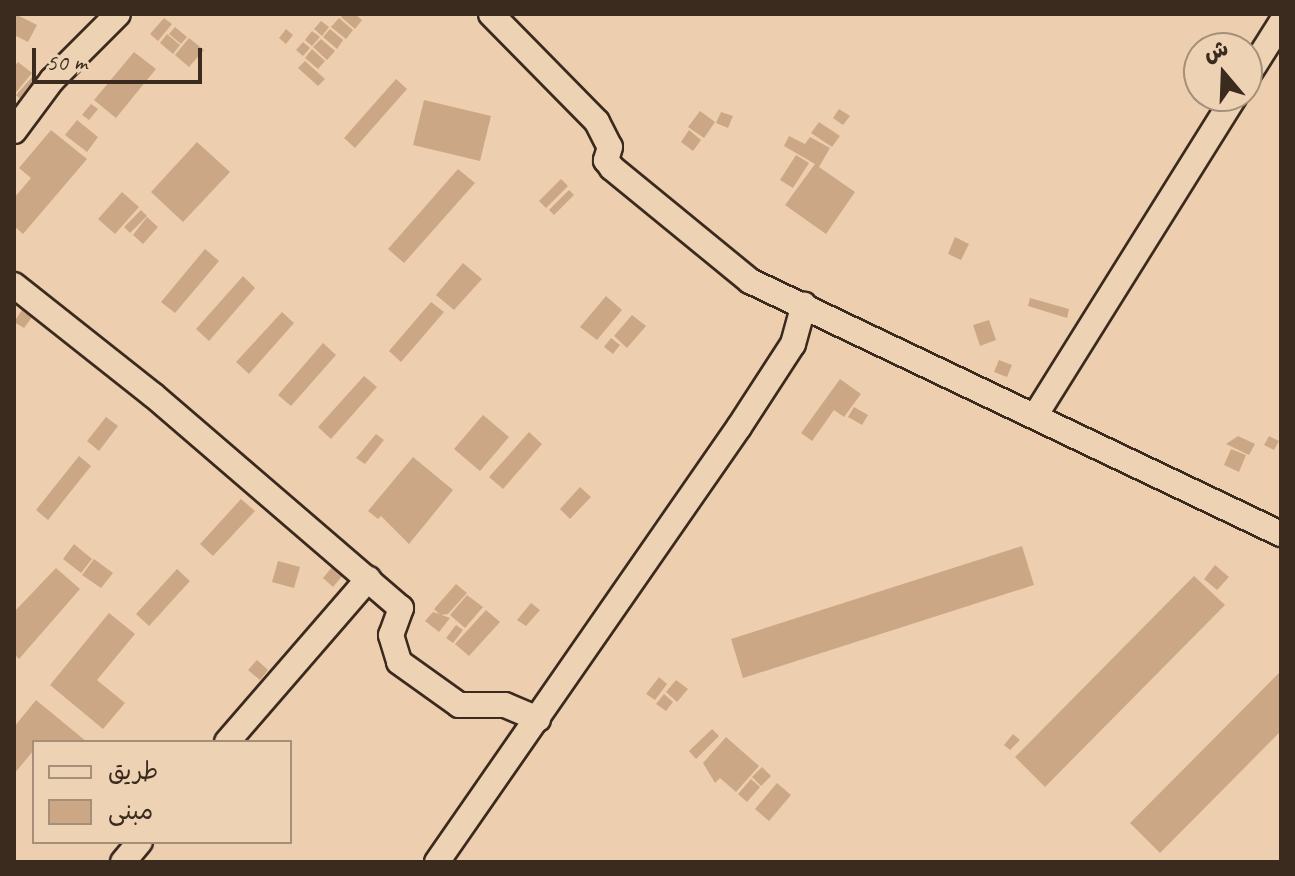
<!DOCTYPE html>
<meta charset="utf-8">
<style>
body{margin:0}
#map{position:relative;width:1295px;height:876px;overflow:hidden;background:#edcfaf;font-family:Caveat,"Playpen Sans Arabic",sans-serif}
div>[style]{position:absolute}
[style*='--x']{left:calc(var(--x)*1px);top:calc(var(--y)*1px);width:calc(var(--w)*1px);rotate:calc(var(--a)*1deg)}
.building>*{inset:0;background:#cca785}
.roads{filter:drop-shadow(2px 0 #3b2a1e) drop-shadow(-2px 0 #3b2a1e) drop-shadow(0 2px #3b2a1e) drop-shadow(0 -2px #3b2a1e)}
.minor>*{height:24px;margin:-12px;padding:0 12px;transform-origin:12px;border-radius:12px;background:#edd2b4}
span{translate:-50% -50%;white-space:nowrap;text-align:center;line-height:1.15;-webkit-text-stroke:8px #edd2b4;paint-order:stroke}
.frame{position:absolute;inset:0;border:16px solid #3b2a1e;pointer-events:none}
.legend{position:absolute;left:32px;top:740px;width:260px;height:104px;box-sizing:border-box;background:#edd2b4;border:2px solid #a68f78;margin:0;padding:10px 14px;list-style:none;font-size:24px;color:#3b2a1e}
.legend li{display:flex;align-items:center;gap:16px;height:40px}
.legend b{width:40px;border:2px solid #a68f78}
.north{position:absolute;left:1183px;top:32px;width:80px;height:80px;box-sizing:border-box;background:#edd2b4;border:2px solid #a68f78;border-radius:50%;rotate:341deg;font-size:22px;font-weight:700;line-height:32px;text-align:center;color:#3b2a1e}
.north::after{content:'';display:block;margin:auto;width:28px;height:36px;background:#3b2a1e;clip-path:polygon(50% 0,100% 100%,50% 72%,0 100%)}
.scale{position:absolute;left:32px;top:48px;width:170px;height:36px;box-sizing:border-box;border:4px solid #3b2a1e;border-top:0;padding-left:10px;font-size:24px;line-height:28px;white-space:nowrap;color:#3b2a1e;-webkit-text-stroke:6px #edd2b4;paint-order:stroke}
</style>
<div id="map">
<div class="building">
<i style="clip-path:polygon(15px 14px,37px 25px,28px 42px,14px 35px)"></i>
<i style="clip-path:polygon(344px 14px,355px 14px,362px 20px,355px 29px,341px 17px)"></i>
<i style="clip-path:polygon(164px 18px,172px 24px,158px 41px,150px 34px)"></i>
<i style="clip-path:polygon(339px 18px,353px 30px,346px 39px,331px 27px)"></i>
<i style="clip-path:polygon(321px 21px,329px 27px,322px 36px,314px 29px)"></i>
<i style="clip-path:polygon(175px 27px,187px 37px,181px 44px,169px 34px)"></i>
<i style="clip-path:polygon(286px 29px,293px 35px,286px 44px,279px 38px)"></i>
<i style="clip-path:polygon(330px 29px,343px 40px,337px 49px,323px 37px)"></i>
<i style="clip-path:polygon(312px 31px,320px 37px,312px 46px,305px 40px)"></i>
<i style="clip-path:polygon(167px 34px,180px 45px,173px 54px,160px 43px)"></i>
<i style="clip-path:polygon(189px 38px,204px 50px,189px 67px,175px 55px)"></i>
<i style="clip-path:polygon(321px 39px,335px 51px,327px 60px,313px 47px)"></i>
<i style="clip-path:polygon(303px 42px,310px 48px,303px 56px,296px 50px)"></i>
<i style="clip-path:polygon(312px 49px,325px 61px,318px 69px,305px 58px)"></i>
<i style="clip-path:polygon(134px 52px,156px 69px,116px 118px,94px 100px)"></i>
<i style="clip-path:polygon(305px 61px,325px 79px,318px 86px,298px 68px)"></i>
<i style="clip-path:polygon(18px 62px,32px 73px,14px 95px,14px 67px)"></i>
<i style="clip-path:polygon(33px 76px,41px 83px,25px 103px,16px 95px)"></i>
<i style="clip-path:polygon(396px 79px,407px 89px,355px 148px,344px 138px)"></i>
<i style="clip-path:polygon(424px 100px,491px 116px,480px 161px,413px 145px)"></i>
<i style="clip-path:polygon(91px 104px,98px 109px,89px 120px,82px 115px)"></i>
<i style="clip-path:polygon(839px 109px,850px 116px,843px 125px,833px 118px)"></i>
<i style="clip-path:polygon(700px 111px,715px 122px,704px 138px,688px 127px)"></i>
<i style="clip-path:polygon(721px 112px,733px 116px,728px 128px,716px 123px)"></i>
<i style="clip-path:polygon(77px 120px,98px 137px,87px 152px,65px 135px)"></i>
<i style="clip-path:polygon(819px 122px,840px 136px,832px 147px,811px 133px)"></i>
<i style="clip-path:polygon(51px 130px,87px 159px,23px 234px,14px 226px,14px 198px,31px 178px,19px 168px)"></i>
<i style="clip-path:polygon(689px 130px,701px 140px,693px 151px,681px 142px)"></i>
<i style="clip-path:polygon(789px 136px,805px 144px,810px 137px,830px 148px,819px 167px,855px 192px,826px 234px,785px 205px,815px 164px,784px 146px)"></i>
<i style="clip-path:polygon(197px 142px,230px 172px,183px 222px,151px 192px)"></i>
<i style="clip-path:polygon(796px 155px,809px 163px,793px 188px,780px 180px)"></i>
<i style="clip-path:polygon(458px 169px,475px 183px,404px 263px,388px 249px)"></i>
<i style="clip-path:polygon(561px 179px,568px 186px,546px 208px,539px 201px)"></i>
<i style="clip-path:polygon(569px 190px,574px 195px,554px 215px,549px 210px)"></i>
<i style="clip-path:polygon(122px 192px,139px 207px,115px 234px,98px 219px)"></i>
<i style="clip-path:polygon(141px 210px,147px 216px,130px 233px,124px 227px)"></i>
<i style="clip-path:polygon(147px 217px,158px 227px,143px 244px,133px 235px)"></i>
<i style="clip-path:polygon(955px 237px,969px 244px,961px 260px,948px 254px)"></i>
<i style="clip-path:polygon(205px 249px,219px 261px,175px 313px,161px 302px)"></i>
<i style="clip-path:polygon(463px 263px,482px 279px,454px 310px,436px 295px)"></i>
<i style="clip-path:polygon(243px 276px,255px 288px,209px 341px,196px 329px)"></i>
<i style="clip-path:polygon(606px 296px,622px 310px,597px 340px,580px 327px)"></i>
<i style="clip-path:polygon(1030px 298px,1069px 309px,1067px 318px,1028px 306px)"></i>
<i style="clip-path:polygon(431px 302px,444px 312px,401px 362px,389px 351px)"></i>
<i style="clip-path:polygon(22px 310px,32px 317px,24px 328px,14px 322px)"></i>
<i style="clip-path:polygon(282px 312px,294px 323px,249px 374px,236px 362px)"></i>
<i style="clip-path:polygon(632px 315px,646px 326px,627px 348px,614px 336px)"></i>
<i style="clip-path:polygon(989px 320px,996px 340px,980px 346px,973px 325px)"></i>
<i style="clip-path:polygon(611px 338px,620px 345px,613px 354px,604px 347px)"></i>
<i style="clip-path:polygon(323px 343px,336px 355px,291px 406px,278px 395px)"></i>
<i style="clip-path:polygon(999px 360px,1012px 365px,1007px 377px,994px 372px)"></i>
<i style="clip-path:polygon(364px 376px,377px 387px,331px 439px,318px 427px)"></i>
<i style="clip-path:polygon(840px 379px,861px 394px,844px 417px,834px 410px,812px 441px,801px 433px)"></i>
<i style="clip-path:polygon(854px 407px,868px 415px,862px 425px,848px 417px)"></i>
<i style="clip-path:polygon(483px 415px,509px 437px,480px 471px,454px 449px)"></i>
<i style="clip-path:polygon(106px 417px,118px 426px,99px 451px,87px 441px)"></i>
<i style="clip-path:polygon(529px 432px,542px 444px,503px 489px,489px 477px)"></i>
<i style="clip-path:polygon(376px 434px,384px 440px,365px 464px,356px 458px)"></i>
<i style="clip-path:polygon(1238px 436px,1255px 444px,1249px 455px,1226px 444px)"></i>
<i style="clip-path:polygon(1269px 436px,1279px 441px,1274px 450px,1264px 445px)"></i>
<i style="clip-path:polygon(1231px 449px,1246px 455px,1239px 472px,1224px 465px)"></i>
<i style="clip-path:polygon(79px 456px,91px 466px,48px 520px,36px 510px)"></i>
<i style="clip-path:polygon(413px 457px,453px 490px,409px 544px,381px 516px,378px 519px,368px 511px)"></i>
<i style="clip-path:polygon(580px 487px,591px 497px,570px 519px,560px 509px)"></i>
<i style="clip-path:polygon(241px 499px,255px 511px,213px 556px,200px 544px)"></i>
<i style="clip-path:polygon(74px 544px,92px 559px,81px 573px,63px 559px)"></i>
<i style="clip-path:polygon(1022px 546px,1034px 585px,743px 678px,731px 639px)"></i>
<i style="clip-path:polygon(94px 559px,113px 573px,101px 588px,82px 575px)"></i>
<i style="clip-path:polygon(278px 561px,300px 567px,294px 588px,272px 582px)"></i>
<i style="clip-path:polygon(1215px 565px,1229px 577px,1217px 590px,1204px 579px)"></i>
<i style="clip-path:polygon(333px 566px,343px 575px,333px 587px,323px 578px)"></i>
<i style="clip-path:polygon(56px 568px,80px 589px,19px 659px,14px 654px,14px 612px)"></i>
<i style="clip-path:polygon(177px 569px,190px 581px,149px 626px,136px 614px)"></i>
<i style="clip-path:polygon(1194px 576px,1225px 605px,1045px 787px,1015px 757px)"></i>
<i style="clip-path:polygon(456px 584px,467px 593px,448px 614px,440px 615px,434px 609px)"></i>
<i style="clip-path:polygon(467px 595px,483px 607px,465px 628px,450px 615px)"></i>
<i style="clip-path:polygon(531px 603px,540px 610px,526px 626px,517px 620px)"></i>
<i style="clip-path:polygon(486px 610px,500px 622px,469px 656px,455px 644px)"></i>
<i style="clip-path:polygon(433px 612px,450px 618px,439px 632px,425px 621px)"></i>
<i style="clip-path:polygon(109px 613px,135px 634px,97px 680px,125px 703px,103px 729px,50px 685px)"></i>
<i style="clip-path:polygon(456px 625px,463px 630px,453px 643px,446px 638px)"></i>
<i style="clip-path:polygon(257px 660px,268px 670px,260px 680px,248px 670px)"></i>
<i style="clip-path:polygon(1281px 671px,1281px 731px,1160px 853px,1130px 823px)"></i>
<i style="clip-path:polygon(659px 677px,667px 684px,655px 700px,646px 694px)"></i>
<i style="clip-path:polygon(676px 680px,688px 689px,677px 702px,666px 692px)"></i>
<i style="clip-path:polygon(664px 694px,673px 702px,666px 711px,656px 704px)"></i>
<i style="clip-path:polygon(36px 700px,87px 742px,34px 742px,34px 750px,14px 774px,14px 727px)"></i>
<i style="clip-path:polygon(712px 729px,719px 736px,696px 759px,689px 751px)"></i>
<i style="clip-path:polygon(1013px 734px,1020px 740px,1010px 750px,1004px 745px)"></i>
<i style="clip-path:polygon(726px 737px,759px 766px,736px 792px,720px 778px,715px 783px,703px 763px)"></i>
<i style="clip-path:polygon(762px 767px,771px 776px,761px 786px,752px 777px)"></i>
<i style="clip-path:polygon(751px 779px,760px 787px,747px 802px,738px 794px)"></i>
<i style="clip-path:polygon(777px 783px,791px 795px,769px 821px,755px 809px)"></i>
</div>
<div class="roads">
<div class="minor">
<i style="--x:491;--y:14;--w:151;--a:45.5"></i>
<i style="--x:597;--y:122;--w:28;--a:63"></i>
<i style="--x:610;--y:147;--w:14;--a:107"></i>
<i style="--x:606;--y:160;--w:10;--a:53"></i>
<i style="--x:612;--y:168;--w:178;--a:39.3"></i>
<i style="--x:750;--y:281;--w:588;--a:25.48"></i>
<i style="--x:1247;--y:77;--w:64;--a:-57.8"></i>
<i style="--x:14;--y:131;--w:64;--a:-53.3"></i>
<i style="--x:52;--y:80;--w:93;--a:-45"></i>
<i style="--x:14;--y:285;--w:177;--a:38.4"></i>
<i style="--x:153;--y:395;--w:327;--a:40.7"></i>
<i style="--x:401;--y:608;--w:29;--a:110"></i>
<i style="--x:391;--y:635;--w:28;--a:73"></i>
<i style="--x:399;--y:662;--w:74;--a:35.6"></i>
<i style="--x:459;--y:705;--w:46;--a:0"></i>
<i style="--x:505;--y:705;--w:36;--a:23"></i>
<i style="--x:1035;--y:416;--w:377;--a:-58"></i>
<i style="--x:227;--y:742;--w:216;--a:-49.1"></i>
<i style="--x:123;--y:862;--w:26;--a:-50"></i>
<i style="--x:437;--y:862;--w:530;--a:-55.23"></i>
<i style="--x:739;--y:427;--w:99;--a:-57"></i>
<i style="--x:793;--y:344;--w:41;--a:-74.6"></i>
</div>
</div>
<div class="frame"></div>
<ul class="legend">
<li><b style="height:10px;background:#edd2b4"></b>طريق</li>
<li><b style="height:22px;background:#cca785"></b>مبنى</li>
</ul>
<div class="north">ش</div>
<div class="scale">50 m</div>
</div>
